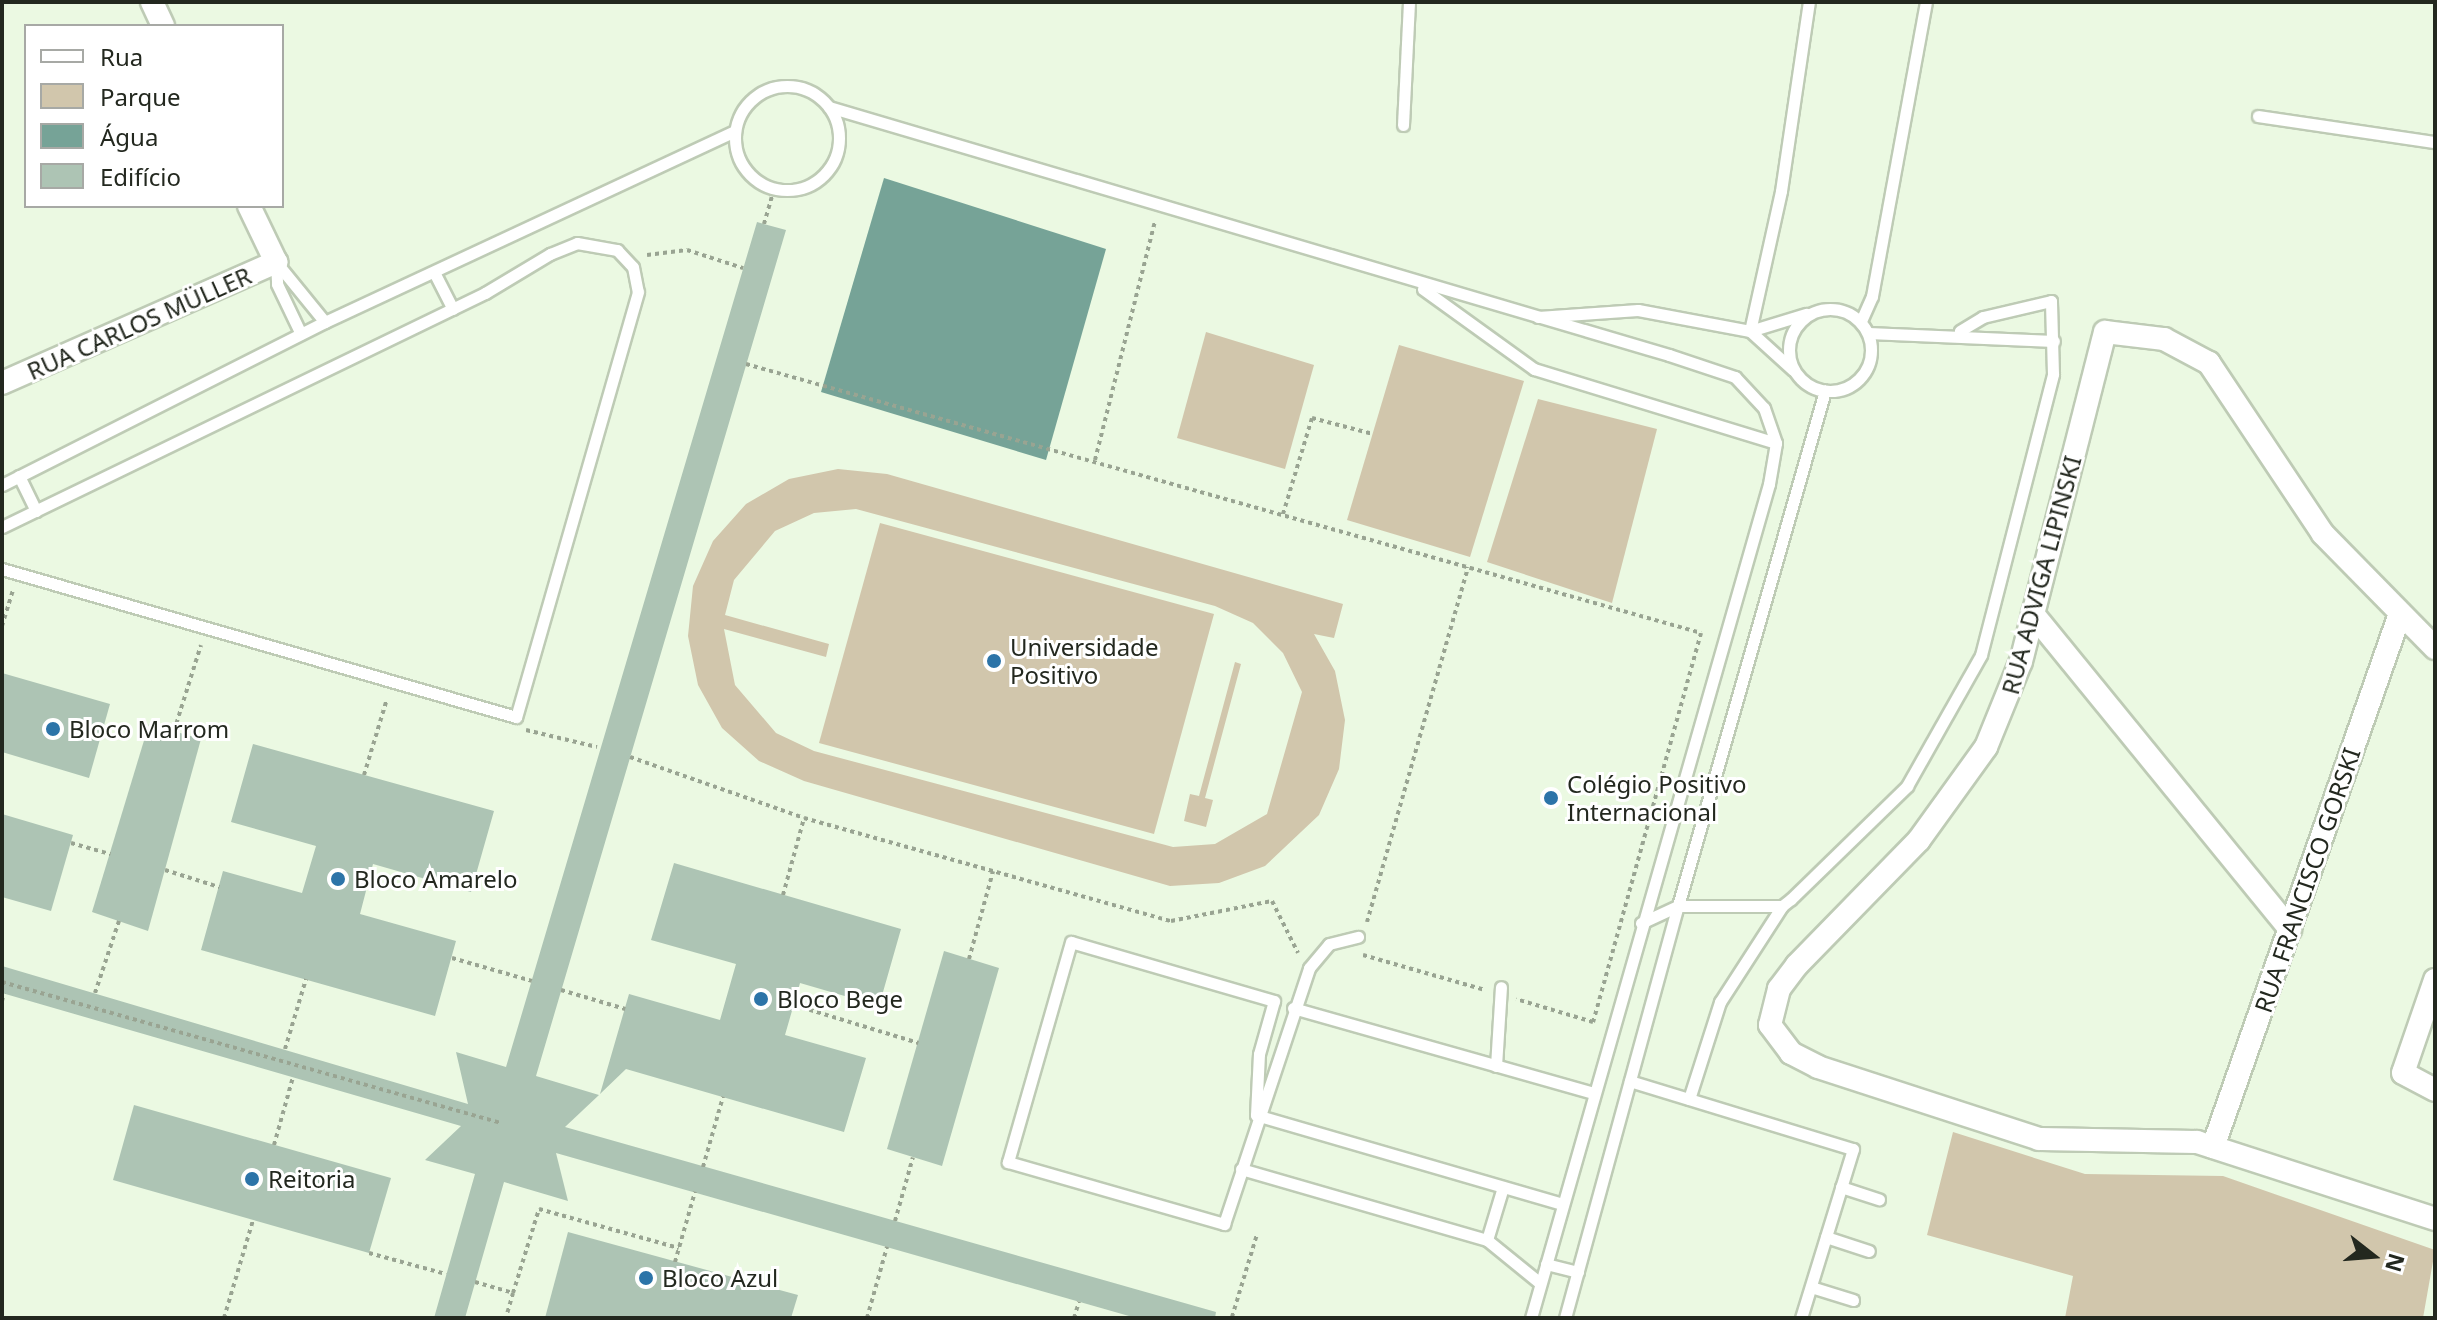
<!DOCTYPE html>
<meta charset="utf-8">
<style>
body{margin:0}
#map{position:relative;width:2437px;height:1320px;overflow:hidden;background:#ebf9e2;font-family:"Noto Sans",sans-serif}
div>[style]{position:absolute}
[style*='--x']{left:calc(var(--x)*1px);top:calc(var(--y)*1px);width:calc(var(--w)*1px);rotate:calc(var(--a)*1deg)}
.green>*{inset:0;background:#d1c6ac}
.water>*{inset:0;background:#76a397}
.building>*{inset:0;background:#adc4b4}
.path>*{height:4px;margin-top:-2px;transform-origin:0;background:repeating-linear-gradient(90deg,#99a492 0 4px,transparent 0 8px)}
.roads{filter:drop-shadow(2px 0 #becbb5) drop-shadow(-2px 0 #becbb5) drop-shadow(0 2px #becbb5) drop-shadow(0 -2px #becbb5)}
.lane>*{height:11px;margin:-5.5px;padding:0 5.5px;transform-origin:5.5px;border-radius:5.5px;background:#fff}
.lane>.ring{margin:-5.5px;padding:0;box-sizing:content-box;background:none;border:11px solid #fff;border-radius:50%}
.street>*{height:22px;margin:-11px;padding:0 11px;transform-origin:11px;border-radius:11px;background:#fff}
.dots>*{width:22px;height:22px;translate:-50% -50%;box-sizing:border-box;border:4px solid #fff;border-radius:50%}
span{translate:-50% -50%;white-space:nowrap;text-align:center;line-height:1.15;-webkit-text-stroke:6px #fff;paint-order:stroke}
.street-label{font-size:24px;color:#23281f}
.poi-label{font-size:24px;color:#23281f}
.left{translate:0 -50%;text-align:left}
.frame{position:absolute;inset:0;border:4px solid #23281f;pointer-events:none}
.legend{position:absolute;left:24px;top:24px;width:260px;height:184px;box-sizing:border-box;background:#fff;border:2px solid #a7a9a5;margin:0;padding:10px 14px;list-style:none;font-size:24px;color:#23281f}
.legend li{display:flex;align-items:center;gap:16px;height:40px}
.legend b{width:40px;border:2px solid #a7a9a5}
.north{position:absolute;left:2333px;top:1216px;width:80px;height:80px;-webkit-text-stroke:6px #fff;paint-order:stroke;rotate:107deg;font-size:22px;font-weight:700;line-height:32px;text-align:center;color:#23281f}
.north::after{content:'';display:block;margin:auto;width:28px;height:36px;background:#23281f;clip-path:polygon(50% 0,100% 100%,50% 72%,0 100%)}
</style>
<div id="map">
<div class="green">
<i style="clip-path:polygon(1206px 332px,1314px 365px,1285px 469px,1177px 438px)"></i>
<i style="clip-path:polygon(1399px 345px,1524px 381px,1470px 557px,1347px 520px)"></i>
<i style="clip-path:polygon(1538px 399px,1657px 429px,1612px 603px,1487px 562px)"></i>
<i style="clip-path:polygon(evenodd,838px 469px,887px 474px,1343px 604px,1334px 638px,1314px 634px,1335px 671px,1345px 720px,1339px 769px,1319px 815px,1265px 866px,1219px 883px,1170px 886px,804px 781px,759px 761px,722px 728px,698px 685px,688px 636px,693px 586px,713px 541px,746px 504px,789px 479px,838px 469px,856px 509px,1215px 606px,1253px 623px,1283px 653px,1302px 692px,1267px 814px,1215px 844px,1173px 847px,814px 751px,776px 733px,735px 685px,724px 629px,826px 657px,829px 644px,725px 615px,734px 580px,775px 531px,814px 513px,856px 509px)"></i>
<i style="clip-path:polygon(880px 523px,1214px 614px,1154px 834px,819px 743px)"></i>
<i style="clip-path:polygon(1235px 662px,1241px 664px,1205px 798px,1213px 800px,1206px 827px,1184px 821px,1190px 794px,1199px 796px)"></i>
<i style="clip-path:polygon(1953px 1132px,2085px 1174px,2223px 1176px,2435px 1250px,2423px 1318px,2065px 1318px,2073px 1276px,1927px 1235px)"></i>
</div>
<div class="water">
<i style="clip-path:polygon(884px 178px,1106px 249px,1046px 460px,821px 392px)"></i>
</div>
<div class="building">
<i style="clip-path:polygon(757px 222px,786px 230px,536px 1076px,599px 1095px,565px 1127px,1216px 1312px,1215px 1318px,1136px 1318px,556px 1153px,568px 1201px,504px 1182px,465px 1318px,434px 1318px,475px 1174px,425px 1160px,461px 1126px,2px 993px,2px 966px,468px 1104px,456px 1052px,506px 1067px)"></i>
<i style="clip-path:polygon(2px 673px,110px 704px,89px 778px,2px 752px)"></i>
<i style="clip-path:polygon(149px 724px,201px 739px,148px 931px,92px 912px)"></i>
<i style="clip-path:polygon(253px 744px,494px 811px,471px 892px,373px 864px,360px 914px,456px 941px,435px 1016px,201px 950px,223px 871px,302px 893px,316px 846px,231px 822px)"></i>
<i style="clip-path:polygon(2px 814px,73px 835px,51px 911px,2px 897px)"></i>
<i style="clip-path:polygon(674px 863px,901px 929px,879px 1006px,800px 983px,785px 1035px,866px 1058px,844px 1132px,626px 1069px,600px 1094px,629px 994px,720px 1020px,736px 964px,651px 940px)"></i>
<i style="clip-path:polygon(944px 951px,999px 968px,942px 1166px,887px 1149px)"></i>
<i style="clip-path:polygon(134px 1105px,391px 1178px,369px 1253px,113px 1180px)"></i>
<i style="clip-path:polygon(568px 1232px,798px 1295px,791px 1318px,545px 1318px)"></i>
</div>
<div class="path">
<i style="--x:764;--y:224;--w:35;--a:-74"></i>
<i style="--x:647;--y:255;--w:40;--a:-7.1"></i>
<i style="--x:687;--y:250;--w:59;--a:17.8"></i>
<i style="--x:746;--y:364;--w:992;--a:15.73"></i>
<i style="--x:1701;--y:633;--w:404;--a:105.5"></i>
<i style="--x:1593;--y:1022;--w:80;--a:-163.4"></i>
<i style="--x:1095;--y:460;--w:245;--a:-75.9"></i>
<i style="--x:1283;--y:514;--w:100;--a:-73.2"></i>
<i style="--x:1312;--y:418;--w:63;--a:14.7"></i>
<i style="--x:2;--y:626;--w:38;--a:-73"></i>
<i style="--x:526;--y:730;--w:73;--a:13.5"></i>
<i style="--x:174;--y:731;--w:90;--a:-72.6"></i>
<i style="--x:630;--y:757;--w:184;--a:19.3"></i>
<i style="--x:804;--y:818;--w:381;--a:15.7"></i>
<i style="--x:1171;--y:921;--w:103;--a:-11.2"></i>
<i style="--x:1272;--y:901;--w:58;--a:63.4"></i>
<i style="--x:364;--y:775;--w:79;--a:-73.2"></i>
<i style="--x:71;--y:843;--w:41;--a:15.8"></i>
<i style="--x:165;--y:870;--w:57;--a:17.5"></i>
<i style="--x:783;--y:895;--w:80;--a:-74.7"></i>
<i style="--x:1367;--y:922;--w:369;--a:-74.1"></i>
<i style="--x:1363;--y:955;--w:127;--a:16"></i>
<i style="--x:452;--y:958;--w:83;--a:16"></i>
<i style="--x:969;--y:959;--w:91;--a:-74.7"></i>
<i style="--x:2;--y:982;--w:519;--a:15.78"></i>
<i style="--x:561;--y:990;--w:67;--a:16.5"></i>
<i style="--x:95;--y:993;--w:76;--a:-71.6"></i>
<i style="--x:2;--y:1001;--w:8;--a:-76"></i>
<i style="--x:794;--y:1005;--w:130;--a:17"></i>
<i style="--x:285;--y:1049;--w:73;--a:-73.3"></i>
<i style="--x:274;--y:1145;--w:71;--a:-74.4"></i>
<i style="--x:703;--y:1167;--w:73;--a:-74.1"></i>
<i style="--x:895;--y:1221;--w:66;--a:-74.3"></i>
<i style="--x:369;--y:1253;--w:80;--a:15.3"></i>
<i style="--x:675;--y:1262;--w:73;--a:-74.1"></i>
<i style="--x:475;--y:1282;--w:40;--a:16"></i>
<i style="--x:513;--y:1293;--w:26;--a:106"></i>
<i style="--x:513;--y:1293;--w:88;--a:-72.8"></i>
<i style="--x:539;--y:1209;--w:145;--a:15.6"></i>
<i style="--x:1232;--y:1317;--w:87;--a:-73.2"></i>
<i style="--x:224;--y:1318;--w:102;--a:-73.5"></i>
<i style="--x:867;--y:1318;--w:74;--a:-74.3"></i>
<i style="--x:1074;--y:1318;--w:17;--a:-73"></i>
</div>
<div class="roads">
<div class="lane">
<i class="ring" style="left:735px;top:86px;width:93px;height:93px"></i>
<i style="--x:829;--y:107;--w:876;--a:16.45"></i>
<i style="--x:1669;--y:355;--w:70;--a:18.4"></i>
<i style="--x:1735;--y:377;--w:42;--a:46.9"></i>
<i style="--x:1764;--y:408;--w:37;--a:71"></i>
<i style="--x:1776;--y:443;--w:42;--a:99.7"></i>
<i style="--x:1769;--y:484;--w:867;--a:105.93"></i>
<i style="--x:2258;--y:116;--w:179;--a:8.4"></i>
<i style="--x:1403;--y:125;--w:123;--a:-87.2"></i>
<i style="--x:276;--y:262;--w:77;--a:50.8"></i>
<i style="--x:276;--y:262;--w:22;--a:87"></i>
<i style="--x:277;--y:284;--w:55;--a:64.4"></i>
<i style="--x:435;--y:274;--w:39;--a:63"></i>
<i style="--x:1423;--y:289;--w:137;--a:35.8"></i>
<i style="--x:1534;--y:369;--w:253;--a:17"></i>
<i class="ring" style="left:1789px;top:309px;width:71px;height:71px"></i>
<i style="--x:1538;--y:317;--w:100;--a:-4"></i>
<i style="--x:1638;--y:310;--w:114;--a:10.6"></i>
<i style="--x:1750;--y:331;--w:58;--a:42.2"></i>
<i style="--x:1861;--y:321;--w:27;--a:-66"></i>
<i style="--x:1872;--y:296;--w:299;--a:-79.6"></i>
<i style="--x:1750;--y:331;--w:143;--a:-77.5"></i>
<i style="--x:1781;--y:191;--w:191;--a:-81.6"></i>
<i style="--x:1750;--y:331;--w:59;--a:-16.9"></i>
<i style="--x:1868;--y:333;--w:186;--a:2.5"></i>
<i style="--x:19;--y:476;--w:39;--a:64"></i>
<i style="--x:2;--y:485;--w:362;--a:-26.8"></i>
<i style="--x:325;--y:322;--w:452;--a:-25"></i>
<i style="--x:2;--y:527;--w:537;--a:-25.85"></i>
<i style="--x:485;--y:293;--w:76;--a:-31"></i>
<i style="--x:550;--y:254;--w:29;--a:-22"></i>
<i style="--x:577;--y:243;--w:41;--a:9.9"></i>
<i style="--x:617;--y:250;--w:23;--a:47"></i>
<i style="--x:633;--y:267;--w:25;--a:79"></i>
<i style="--x:638;--y:292;--w:442;--a:106"></i>
<i style="--x:516;--y:717;--w:535;--a:-163.94"></i>
<i style="--x:1641;--y:923;--w:41;--a:-24.7"></i>
<i style="--x:1678;--y:906;--w:536;--a:-74.07"></i>
<i style="--x:1293;--y:1008;--w:309;--a:15.8"></i>
<i style="--x:1496;--y:1066;--w:79;--a:-86.4"></i>
<i style="--x:1630;--y:1081;--w:233;--a:17"></i>
<i style="--x:1853;--y:1149;--w:177;--a:107.1"></i>
<i style="--x:1689;--y:1099;--w:102;--a:-72.3"></i>
<i style="--x:1720;--y:1002;--w:114;--a:-57.1"></i>
<i style="--x:1256;--y:1115;--w:61;--a:-87.2"></i>
<i style="--x:1259;--y:1054;--w:55;--a:-74.2"></i>
<i style="--x:1274;--y:1001;--w:211;--a:-163.8"></i>
<i style="--x:1071;--y:942;--w:229;--a:106"></i>
<i style="--x:1008;--y:1162;--w:225;--a:16"></i>
<i style="--x:1224;--y:1224;--w:270;--a:-71.6"></i>
<i style="--x:1309;--y:968;--w:31;--a:-50"></i>
<i style="--x:1329;--y:944;--w:30;--a:-14"></i>
<i style="--x:1256;--y:1115;--w:315;--a:16.2"></i>
<i style="--x:1241;--y:1169;--w:256;--a:16.1"></i>
<i style="--x:1487;--y:1240;--w:68;--a:39.1"></i>
<i style="--x:1841;--y:1187;--w:40;--a:18"></i>
<i style="--x:1826;--y:1237;--w:45;--a:18"></i>
<i style="--x:1487;--y:1240;--w:55;--a:-73.2"></i>
<i style="--x:1546;--y:1264;--w:33;--a:14"></i>
<i style="--x:1811;--y:1287;--w:44;--a:17.2"></i>
<i style="--x:1565;--y:1318;--w:427;--a:-74.7"></i>
<i style="--x:1678;--y:906;--w:104;--a:0"></i>
<i style="--x:1782;--y:906;--w:11;--a:-38"></i>
<i style="--x:1791;--y:899;--w:162;--a:-44.2"></i>
<i style="--x:1907;--y:786;--w:150;--a:-60.5"></i>
<i style="--x:1981;--y:655;--w:290;--a:-75.6"></i>
<i style="--x:2053;--y:374;--w:73;--a:-91.6"></i>
<i style="--x:2051;--y:301;--w:70;--a:166.8"></i>
<i style="--x:1983;--y:317;--w:27;--a:149"></i>
</div>
<div class="street">
<i style="--x:152;--y:2;--w:26;--a:65"></i>
<i style="--x:2;--y:383;--w:300;--a:-23.8"></i>
<i style="--x:276;--y:262;--w:62;--a:-115.7"></i>
<i style="--x:2033;--y:614;--w:407;--a:50.8"></i>
<i style="--x:2435;--y:648;--w:160;--a:-134.5"></i>
<i style="--x:2323;--y:534;--w:206;--a:-123.7"></i>
<i style="--x:2209;--y:363;--w:51;--a:-151.9"></i>
<i style="--x:2164;--y:339;--w:59;--a:-173.2"></i>
<i style="--x:2105;--y:332;--w:340;--a:104.3"></i>
<i style="--x:2021;--y:661;--w:93;--a:112.1"></i>
<i style="--x:1986;--y:747;--w:115;--a:125.8"></i>
<i style="--x:1919;--y:840;--w:175;--a:134.3"></i>
<i style="--x:1797;--y:965;--w:30;--a:127"></i>
<i style="--x:1779;--y:989;--w:37;--a:104"></i>
<i style="--x:1770;--y:1025;--w:35;--a:53"></i>
<i style="--x:1791;--y:1053;--w:30;--a:27"></i>
<i style="--x:1818;--y:1067;--w:232;--a:18"></i>
<i style="--x:2039;--y:1139;--w:158;--a:1.1"></i>
<i style="--x:2197;--y:1142;--w:250;--a:17.9"></i>
<i style="--x:2435;--y:980;--w:98;--a:109"></i>
<i style="--x:2403;--y:1073;--w:36;--a:28"></i>
<i style="--x:2213;--y:1147;--w:565;--a:-70.67"></i>
</div>
</div>
<div class="dots">
<i style="left:994px;top:661px;background:#2c74a8"></i>
<i style="left:53px;top:729px;background:#2c74a8"></i>
<i style="left:1551px;top:798px;background:#2c74a8"></i>
<i style="left:338px;top:879px;background:#2c74a8"></i>
<i style="left:761px;top:999px;background:#2c74a8"></i>
<i style="left:252px;top:1179px;background:#2c74a8"></i>
<i style="left:646px;top:1278px;background:#2c74a8"></i>
</div>
<div class="street-label">
<span style="left:139px;top:323px;rotate:-24deg">RUA CARLOS MÜLLER</span>
<span style="left:2041px;top:575px;rotate:-75deg">RUA ADVIGA LIPINSKI</span>
<span style="left:2307px;top:880px;rotate:-71deg">RUA FRANCISCO GORSKI</span>
</div>
<div class="poi-label">
<span class="left" style="left:1010px;top:661px">Universidade<br>Positivo</span>
<span class="left" style="left:69px;top:729px">Bloco Marrom</span>
<span class="left" style="left:1567px;top:798px">Colégio Positivo<br>Internacional</span>
<span class="left" style="left:354px;top:879px">Bloco Amarelo</span>
<span class="left" style="left:777px;top:999px">Bloco Bege</span>
<span class="left" style="left:268px;top:1179px">Reitoria</span>
<span class="left" style="left:662px;top:1278px">Bloco Azul</span>
</div>
<div class="frame"></div>
<ul class="legend">
<li><b style="height:10px;background:#fff"></b>Rua</li>
<li><b style="height:22px;background:#d1c6ac"></b>Parque</li>
<li><b style="height:22px;background:#76a397"></b>Água</li>
<li><b style="height:22px;background:#adc4b4"></b>Edifício</li>
</ul>
<div class="north">N</div>
</div>
